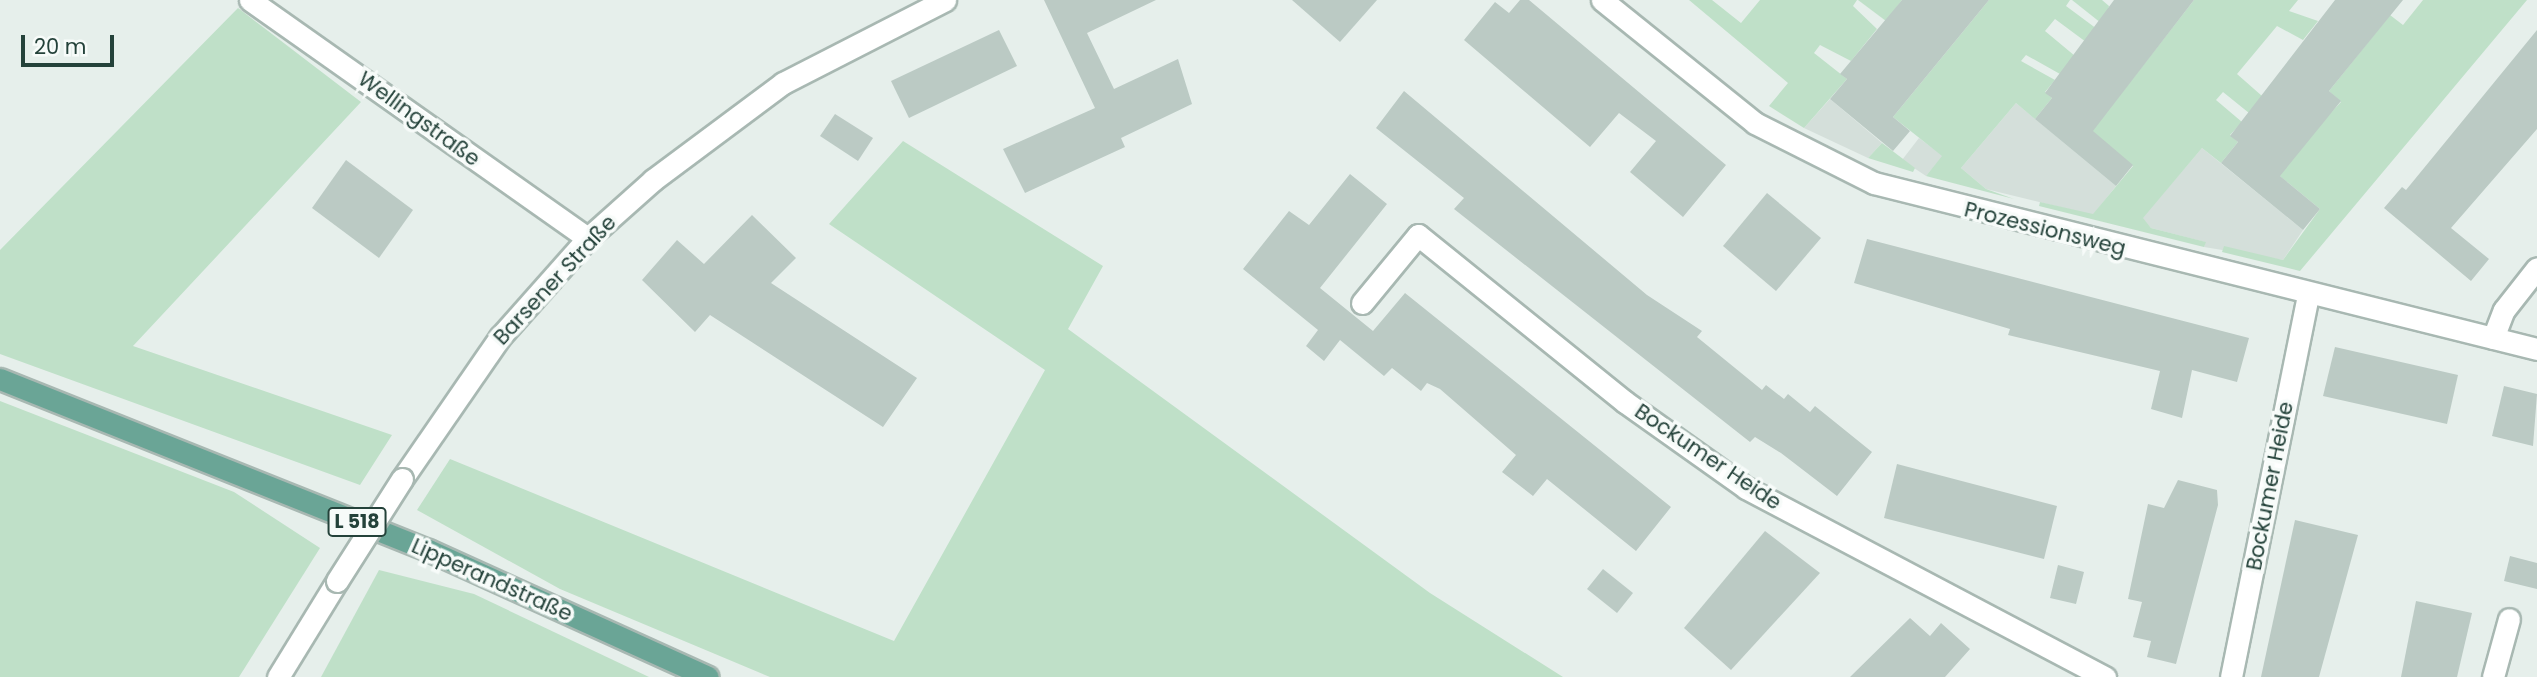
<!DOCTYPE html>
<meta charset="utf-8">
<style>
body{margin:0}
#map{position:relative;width:2537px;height:677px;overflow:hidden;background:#e6efeb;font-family:Poppins,sans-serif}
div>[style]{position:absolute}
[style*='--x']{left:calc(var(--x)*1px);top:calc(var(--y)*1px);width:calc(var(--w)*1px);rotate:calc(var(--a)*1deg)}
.built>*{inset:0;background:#d4dfda}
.green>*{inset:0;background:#bfe0c8}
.building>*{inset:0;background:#bbcac4}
.roads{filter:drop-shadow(2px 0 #a8b8b2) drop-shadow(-2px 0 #a8b8b2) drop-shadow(0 2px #a8b8b2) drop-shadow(0 -2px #a8b8b2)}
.minor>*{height:21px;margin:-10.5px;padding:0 10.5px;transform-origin:10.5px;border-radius:10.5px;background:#fff}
.major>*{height:21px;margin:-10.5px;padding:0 10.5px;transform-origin:10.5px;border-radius:10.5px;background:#6aa596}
.bridges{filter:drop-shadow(2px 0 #a8b8b2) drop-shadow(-2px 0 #a8b8b2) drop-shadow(0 2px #a8b8b2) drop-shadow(0 -2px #a8b8b2)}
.minor-bridge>*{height:21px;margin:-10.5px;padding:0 10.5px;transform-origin:10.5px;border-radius:10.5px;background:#fff}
span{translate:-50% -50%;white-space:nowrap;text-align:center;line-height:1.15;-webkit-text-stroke:7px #f7fbf9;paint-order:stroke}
.shield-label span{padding:2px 5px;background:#f7fbf9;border:2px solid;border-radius:5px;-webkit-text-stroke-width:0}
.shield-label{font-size:19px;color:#24423a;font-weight:700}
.street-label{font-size:21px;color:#24423a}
.scale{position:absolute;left:21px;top:35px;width:93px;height:32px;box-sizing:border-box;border:4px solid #24423a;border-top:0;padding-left:9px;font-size:21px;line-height:24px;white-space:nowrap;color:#24423a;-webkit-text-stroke:5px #f7fbf9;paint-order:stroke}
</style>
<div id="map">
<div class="built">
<i style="clip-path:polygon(1830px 99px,1882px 143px,1868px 158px,1804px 128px)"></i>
<i style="clip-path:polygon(2016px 103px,2116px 186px,2093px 215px,1986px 189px,1961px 168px)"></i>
<i style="clip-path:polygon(1919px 138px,1943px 156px,1926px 176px,1902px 160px)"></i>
<i style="clip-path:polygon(2202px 148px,2303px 230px,2283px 260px,2204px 247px,2205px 242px,2151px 228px,2142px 218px)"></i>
</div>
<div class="green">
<i style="clip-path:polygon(1689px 0,1712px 0,1741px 23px,1760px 0,1857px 0,1853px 6px,1877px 29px,1851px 61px,1820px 45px,1814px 53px,1847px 79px,1804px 128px,1769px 106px,1788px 83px)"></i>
<i style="clip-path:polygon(1858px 0,1902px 0,1886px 21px)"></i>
<i style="clip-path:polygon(1989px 0,2070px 0,2066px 6px,2097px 29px,2086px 42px,2055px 19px,2045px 31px,2075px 56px,2060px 74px,2026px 55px,2021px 61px,2055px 80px,2045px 92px,2052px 98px,2035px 119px,2016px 103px,1961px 168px,1986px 189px,2014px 199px,1926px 176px,1942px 156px,1893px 117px)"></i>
<i style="clip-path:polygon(2072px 0,2102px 0,2109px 6px,2106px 18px,2101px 23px)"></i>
<i style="clip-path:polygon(2194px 0,2298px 0,2289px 11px,2318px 21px,2303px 40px,2277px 26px,2237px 74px,2262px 96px,2249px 113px,2223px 92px,2216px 100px,2242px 122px,2230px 135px,2238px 142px,2221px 163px,2202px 148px,2143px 218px,2151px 228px,2206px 242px,2204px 247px,2039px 206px,2040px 202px,2093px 214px,2133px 166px,2092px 131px)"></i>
<i style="clip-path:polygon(2423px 0,2527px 0,2300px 271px,2222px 252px,2224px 246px,2283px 260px,2320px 209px,2275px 172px,2341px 102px,2329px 91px,2390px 15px,2403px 25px)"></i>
<i style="clip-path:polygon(238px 8px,361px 102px,133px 346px,392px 435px,360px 485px,0 354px,0 250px)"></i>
<i style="clip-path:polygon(903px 141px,1103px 266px,1068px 329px,1430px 593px,1563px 677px,770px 677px,560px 589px,417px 510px,450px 459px,894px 641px,1045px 370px,829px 224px)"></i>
<i style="clip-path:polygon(1882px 143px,1915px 168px,1913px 172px,1868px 158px)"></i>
<i style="clip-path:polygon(0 401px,234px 492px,320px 548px,239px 677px,0 677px)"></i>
<i style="clip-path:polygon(379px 570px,474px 594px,649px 677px,321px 677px)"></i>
</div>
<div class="building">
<i style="clip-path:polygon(1044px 0,1156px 0,1087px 33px,1114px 89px,1178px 59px,1192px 104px,1121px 138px,1125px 147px,1025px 193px,1003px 149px,1095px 108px)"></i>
<i style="clip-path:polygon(1292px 0,1377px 0,1340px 42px)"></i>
<i style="clip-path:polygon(1520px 0,1529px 0,1726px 165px,1683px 217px,1630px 172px,1656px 141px,1619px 113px,1590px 147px,1464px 40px,1495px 2px,1509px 13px)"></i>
<i style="clip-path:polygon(1902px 0,1989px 0,1893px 117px,1910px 131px,1893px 151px,1830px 99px,1847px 79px,1840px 74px)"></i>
<i style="clip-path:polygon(2114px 0,2194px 0,2093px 131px,2133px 165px,2116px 186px,2035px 119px,2052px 98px,2045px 93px)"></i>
<i style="clip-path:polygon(2335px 0,2403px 0,2329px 91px,2341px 101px,2280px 176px,2320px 209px,2303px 230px,2221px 163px,2238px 142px,2230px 136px)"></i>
<i style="clip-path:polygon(999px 30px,1017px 66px,909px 118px,891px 81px)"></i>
<i style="clip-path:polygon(2537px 30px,2537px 129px,2451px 228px,2489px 259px,2471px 281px,2384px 208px,2402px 187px,2406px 190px)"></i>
<i style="clip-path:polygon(1404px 91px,1647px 295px,1702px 331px,1697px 337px,1762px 390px,1766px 385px,1784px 399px,1788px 394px,1810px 412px,1815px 406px,1872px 452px,1837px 496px,1781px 453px,1755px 437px,1750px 442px,1454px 209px,1464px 198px,1376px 128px)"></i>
<i style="clip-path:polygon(835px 114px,873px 138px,858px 161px,820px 136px)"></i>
<i style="clip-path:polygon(346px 160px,413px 210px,379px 258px,312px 208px)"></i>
<i style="clip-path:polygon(1350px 174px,1387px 204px,1320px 288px,1373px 331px,1405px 293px,1671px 507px,1636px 551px,1547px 479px,1533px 496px,1502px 472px,1516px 455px,1440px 389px,1427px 383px,1421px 391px,1392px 368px,1384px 376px,1340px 340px,1324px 361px,1306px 346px,1318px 330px,1243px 269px,1289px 211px,1309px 225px)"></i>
<i style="clip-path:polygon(1767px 193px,1821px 238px,1776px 291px,1723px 246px)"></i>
<i style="clip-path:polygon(752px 215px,796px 258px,771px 283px,917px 378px,883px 427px,710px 315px,695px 332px,642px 280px,677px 240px,704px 264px)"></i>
<i style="clip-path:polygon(1867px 239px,2249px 338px,2237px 382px,2192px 370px,2182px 418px,2151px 409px,2160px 371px,2008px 335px,2010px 329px,1854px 283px)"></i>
<i style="clip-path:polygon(2335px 347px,2458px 375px,2447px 424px,2323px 396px)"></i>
<i style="clip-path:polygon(2504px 386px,2537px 394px,2533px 446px,2492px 436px)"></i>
<i style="clip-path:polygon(1897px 464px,2057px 506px,2044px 559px,1884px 518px)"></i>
<i style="clip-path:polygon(2178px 480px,2217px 490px,2218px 505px,2176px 664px,2147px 657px,2151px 641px,2133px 637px,2142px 602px,2128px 599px,2148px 504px,2164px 508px)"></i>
<i style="clip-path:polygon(2295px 520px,2358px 535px,2319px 677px,2261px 677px)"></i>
<i style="clip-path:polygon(1765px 531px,1820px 573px,1731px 670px,1684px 628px)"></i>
<i style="clip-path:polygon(2510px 556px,2537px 563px,2537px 589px,2504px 581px)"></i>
<i style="clip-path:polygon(2058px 565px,2084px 572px,2076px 604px,2050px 598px)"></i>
<i style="clip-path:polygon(1603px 569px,1633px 593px,1617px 613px,1587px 589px)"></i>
<i style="clip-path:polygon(2416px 601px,2472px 613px,2457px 677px,2401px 677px)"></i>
<i style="clip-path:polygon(1910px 618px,1930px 636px,1941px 623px,1970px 649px,1945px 677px,1850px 677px)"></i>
</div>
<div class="roads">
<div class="minor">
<i style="--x:250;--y:0;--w:413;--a:35.2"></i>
<i style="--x:1602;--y:0;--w:196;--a:38.8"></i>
<i style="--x:1755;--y:123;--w:133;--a:26.8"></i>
<i style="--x:1874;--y:183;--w:683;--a:14.06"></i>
<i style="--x:1362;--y:303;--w:88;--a:-50.5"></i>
<i style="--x:1418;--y:235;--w:266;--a:38.9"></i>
<i style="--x:1625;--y:402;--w:148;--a:35.4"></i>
<i style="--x:1746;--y:488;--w:406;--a:27.8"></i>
<i style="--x:2493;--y:338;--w:30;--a:-69"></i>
<i style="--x:2504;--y:310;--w:53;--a:-51.8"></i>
<i style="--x:402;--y:479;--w:173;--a:-55.4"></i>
<i style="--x:500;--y:337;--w:132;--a:-48.4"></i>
<i style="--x:588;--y:238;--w:87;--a:-41.7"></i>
<i style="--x:653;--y:180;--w:162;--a:-36.7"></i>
<i style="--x:783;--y:83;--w:182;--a:-27.1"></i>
<i style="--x:278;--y:677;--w:113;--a:-58.4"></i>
<i style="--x:2231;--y:677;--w:391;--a:-78.6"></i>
<i style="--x:2493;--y:677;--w:60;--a:-74.6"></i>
</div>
<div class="major">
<i style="--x:0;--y:379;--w:461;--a:21.8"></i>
<i style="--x:428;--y:550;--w:307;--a:24.4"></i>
</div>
</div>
<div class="bridges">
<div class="minor-bridge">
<i style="--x:337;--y:581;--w:121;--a:-57.5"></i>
</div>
</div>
<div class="shield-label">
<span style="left:357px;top:522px">L 518</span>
</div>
<div class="street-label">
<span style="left:419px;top:119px;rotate:36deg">Wellingstraße</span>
<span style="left:2045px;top:229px;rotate:14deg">Prozessionsweg</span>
<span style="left:555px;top:280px;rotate:-47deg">Barsener Straße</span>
<span style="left:1708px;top:457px;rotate:34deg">Bockumer Heide</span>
<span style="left:2270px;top:486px;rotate:-79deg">Bockumer Heide</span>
<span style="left:492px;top:580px;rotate:24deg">Lipperandstraße</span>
</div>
<div class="scale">20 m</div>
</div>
